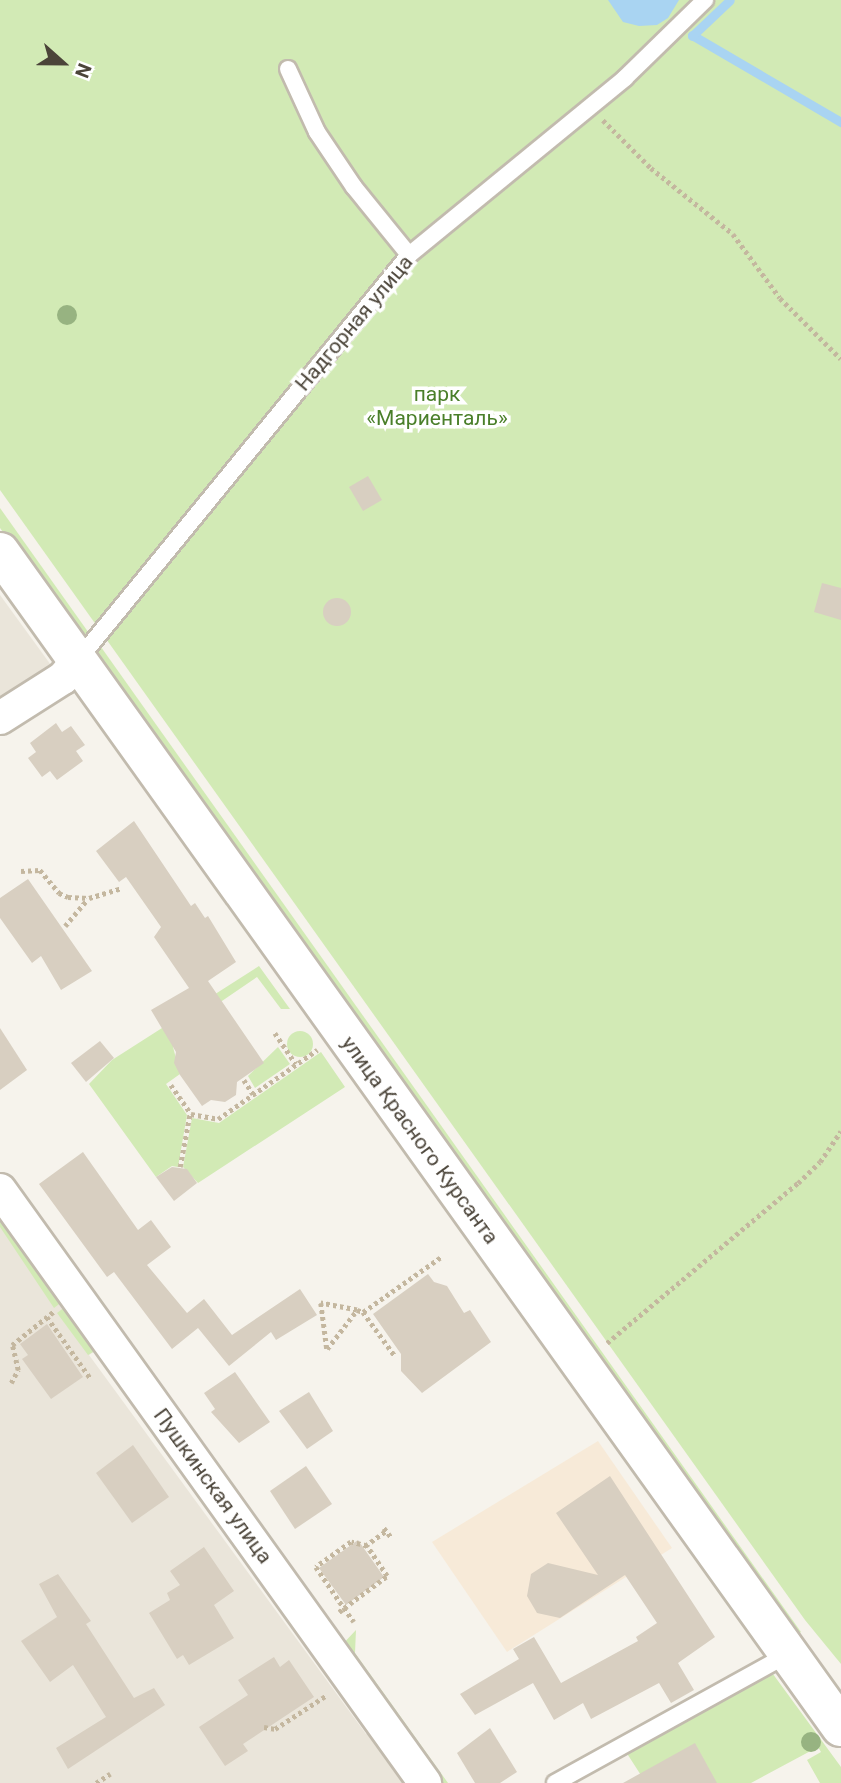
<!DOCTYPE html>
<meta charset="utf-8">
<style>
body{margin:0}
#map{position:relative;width:841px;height:1783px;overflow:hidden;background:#f6f3ec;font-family:Roboto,sans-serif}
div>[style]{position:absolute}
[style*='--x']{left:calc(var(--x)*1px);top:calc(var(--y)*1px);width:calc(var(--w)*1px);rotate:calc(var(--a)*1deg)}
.residential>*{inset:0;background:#eae5da}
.commercial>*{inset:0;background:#f7ead8}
.green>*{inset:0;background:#d2eab5}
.round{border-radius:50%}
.water>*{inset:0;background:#a9d4f2}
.stream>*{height:9px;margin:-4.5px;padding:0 4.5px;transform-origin:4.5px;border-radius:4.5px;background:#a9d4f2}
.building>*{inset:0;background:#d8cfc1}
.path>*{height:4.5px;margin-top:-2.25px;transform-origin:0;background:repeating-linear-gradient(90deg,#c4b79f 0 3.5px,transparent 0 7px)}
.roads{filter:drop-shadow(2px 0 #c2bbae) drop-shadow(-2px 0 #c2bbae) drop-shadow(0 2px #c2bbae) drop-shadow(0 -2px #c2bbae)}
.service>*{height:16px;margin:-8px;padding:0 8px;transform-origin:8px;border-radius:8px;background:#fff}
.minor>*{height:32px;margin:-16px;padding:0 16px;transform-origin:16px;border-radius:16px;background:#fff}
.tertiary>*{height:38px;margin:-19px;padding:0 19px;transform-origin:19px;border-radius:19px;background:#fff}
.trees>*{width:20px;height:20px;margin:-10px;border-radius:50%;background:#97b381}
span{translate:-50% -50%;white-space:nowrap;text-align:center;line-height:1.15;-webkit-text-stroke:7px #fff;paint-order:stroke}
.street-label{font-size:21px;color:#4b4439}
.park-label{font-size:21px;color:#4a7f2a}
.north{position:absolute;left:28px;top:28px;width:70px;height:70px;-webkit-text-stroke:5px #fff;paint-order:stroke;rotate:111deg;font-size:19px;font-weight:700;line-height:28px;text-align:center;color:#4b4439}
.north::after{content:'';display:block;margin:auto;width:24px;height:32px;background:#4b4439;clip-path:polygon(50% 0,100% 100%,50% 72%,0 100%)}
</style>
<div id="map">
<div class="residential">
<i style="clip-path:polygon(0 595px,56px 672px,0 707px)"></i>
<i style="clip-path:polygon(0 1204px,98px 1349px,89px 1355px,366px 1734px,373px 1730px,409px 1783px,0 1783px)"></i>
</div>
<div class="commercial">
<i style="clip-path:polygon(598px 1441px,672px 1548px,507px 1652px,432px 1542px)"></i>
</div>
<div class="green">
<i style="clip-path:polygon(0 0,841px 0,841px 1664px,805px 1620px,0 490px)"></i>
<i style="clip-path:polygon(0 508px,91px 636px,84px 644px,0 528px)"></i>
<i style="clip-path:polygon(101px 647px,801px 1632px,795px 1636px,93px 659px)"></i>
<i style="clip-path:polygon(259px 966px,290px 1009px,281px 1009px,257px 977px,219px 1003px,224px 1011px,173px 1047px,180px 1074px,166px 1084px,187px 1115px,178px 1167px,172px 1166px,156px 1177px,89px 1084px,112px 1060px)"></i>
<i class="round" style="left:287px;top:1031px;width:26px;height:26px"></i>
<i style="clip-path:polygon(278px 1047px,290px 1064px,255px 1088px,248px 1076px)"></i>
<i style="clip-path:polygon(321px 1052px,345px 1087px,198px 1183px,183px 1167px,192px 1118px,219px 1123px)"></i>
<i style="clip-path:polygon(0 1204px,67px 1298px,54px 1308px,0 1227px)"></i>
<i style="clip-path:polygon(70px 1303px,98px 1349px,88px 1355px,57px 1313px)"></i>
<i style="clip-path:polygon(356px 1630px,355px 1653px,448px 1783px,438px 1783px,340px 1647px)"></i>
<i style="clip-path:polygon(770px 1670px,841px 1767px,841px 1783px,820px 1783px,807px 1760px,821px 1752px,818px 1747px,751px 1783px,646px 1783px,626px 1752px)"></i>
</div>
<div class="water">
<i style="clip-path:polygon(608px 0,679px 0,668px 18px,657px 25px,639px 26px,623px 22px)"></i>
</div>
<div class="stream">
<i style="--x:692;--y:35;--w:173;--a:30.3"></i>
<i style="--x:692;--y:36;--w:52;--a:-43.5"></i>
</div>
<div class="building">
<i style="clip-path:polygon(368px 476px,382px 500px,363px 511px,349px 487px)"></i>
<i style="clip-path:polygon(822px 583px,841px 588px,841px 620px,814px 612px)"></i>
<i class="round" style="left:323px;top:598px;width:28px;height:28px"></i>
<i style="clip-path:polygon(56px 723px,62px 732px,71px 726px,85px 745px,76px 751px,83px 761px,57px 780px,50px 771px,42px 777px,28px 758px,36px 752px,30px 743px)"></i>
<i style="clip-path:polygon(134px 821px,191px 906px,195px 903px,205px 918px,208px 916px,236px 962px,208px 981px,264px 1063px,237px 1082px,236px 1095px,225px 1102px,211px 1100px,202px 1106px,180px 1075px,174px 1063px,176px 1052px,151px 1010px,189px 988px,154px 937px,161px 927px,126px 877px,119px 882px,96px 851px)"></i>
<i style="clip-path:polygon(28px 879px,92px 971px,61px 990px,41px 956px,32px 963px,0 918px,0 898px)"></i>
<i style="clip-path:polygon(0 1028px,27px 1070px,0 1090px)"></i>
<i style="clip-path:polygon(100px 1041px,114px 1058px,86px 1082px,71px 1063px)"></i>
<i style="clip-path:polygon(83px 1152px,138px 1230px,151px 1220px,171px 1247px,147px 1265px,187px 1313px,204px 1299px,232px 1335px,300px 1289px,317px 1315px,276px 1340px,271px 1332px,229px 1366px,198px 1328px,172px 1349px,114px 1272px,107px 1277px,39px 1184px)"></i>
<i style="clip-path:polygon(172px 1167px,187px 1169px,197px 1183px,174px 1201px,156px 1177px)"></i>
<i style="clip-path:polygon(428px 1274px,434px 1282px,447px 1286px,464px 1313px,470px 1310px,491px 1342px,422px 1393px,401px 1371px,401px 1354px,373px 1314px)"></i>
<i style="clip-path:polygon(47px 1324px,83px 1377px,51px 1399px,22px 1359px,28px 1355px,20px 1344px)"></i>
<i style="clip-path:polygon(235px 1372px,270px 1422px,239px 1443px,211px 1412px,215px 1409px,204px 1393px)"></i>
<i style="clip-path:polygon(309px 1392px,333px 1431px,307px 1449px,279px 1411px)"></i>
<i style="clip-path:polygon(133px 1445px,169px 1497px,132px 1523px,96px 1473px)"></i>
<i style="clip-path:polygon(306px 1466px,332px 1504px,295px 1529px,270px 1491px)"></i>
<i style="clip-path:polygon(610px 1476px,715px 1637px,678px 1663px,694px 1690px,671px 1703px,659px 1683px,591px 1719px,583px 1703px,554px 1720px,533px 1683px,475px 1715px,460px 1694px,519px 1659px,513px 1649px,534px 1637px,561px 1683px,638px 1641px,636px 1637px,657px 1623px,625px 1575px,560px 1618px,537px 1613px,527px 1596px,531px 1574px,548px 1563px,598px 1575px,556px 1513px)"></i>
<i style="clip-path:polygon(358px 1540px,384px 1577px,346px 1605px,319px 1568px)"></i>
<i style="clip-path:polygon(204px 1547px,234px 1591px,214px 1605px,234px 1638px,189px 1665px,183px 1655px,177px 1659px,149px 1613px,170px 1600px,167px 1593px,180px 1585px,170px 1571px)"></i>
<i style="clip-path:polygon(58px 1574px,91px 1621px,86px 1624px,134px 1698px,154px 1688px,165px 1705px,68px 1769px,56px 1748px,106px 1717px,73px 1665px,50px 1682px,21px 1641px,57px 1617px,39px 1584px)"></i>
<i style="clip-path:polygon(274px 1657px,280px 1667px,289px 1660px,314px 1697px,243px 1744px,248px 1751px,225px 1766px,199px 1727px,248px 1695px,238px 1680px)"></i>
<i style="clip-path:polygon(490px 1728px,517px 1772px,500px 1783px,475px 1783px,457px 1753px)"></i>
<i style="clip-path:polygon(695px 1743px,717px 1783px,623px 1783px)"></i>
</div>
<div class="path">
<i style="--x:603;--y:120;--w:68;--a:45"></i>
<i style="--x:651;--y:168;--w:105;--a:38.8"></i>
<i style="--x:733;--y:234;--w:79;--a:53.7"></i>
<i style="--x:780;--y:298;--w:86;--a:45"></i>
<i style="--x:21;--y:871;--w:19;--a:-3"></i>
<i style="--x:40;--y:870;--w:30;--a:50"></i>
<i style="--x:59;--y:893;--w:10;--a:24"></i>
<i style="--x:68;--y:897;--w:21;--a:3"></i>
<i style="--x:89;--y:898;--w:34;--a:-17"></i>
<i style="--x:65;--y:926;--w:35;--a:-50"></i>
<i style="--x:275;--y:1033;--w:37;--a:56"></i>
<i style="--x:244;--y:1080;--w:17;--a:57"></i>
<i style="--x:171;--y:1085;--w:35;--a:55"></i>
<i style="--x:191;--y:1114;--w:27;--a:10"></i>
<i style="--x:218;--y:1119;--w:121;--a:-34.9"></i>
<i style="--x:180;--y:1167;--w:55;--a:-79.5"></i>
<i style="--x:357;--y:1310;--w:37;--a:-169"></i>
<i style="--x:321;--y:1303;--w:46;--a:82.6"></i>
<i style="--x:327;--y:1349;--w:49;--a:-52.4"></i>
<i style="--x:357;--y:1310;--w:6;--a:18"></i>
<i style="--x:363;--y:1312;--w:95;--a:-35.2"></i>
<i style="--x:363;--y:1312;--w:54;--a:54"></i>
<i style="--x:47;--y:1317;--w:76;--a:54.6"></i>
<i style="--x:607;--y:1343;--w:249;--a:-40"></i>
<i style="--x:798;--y:1183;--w:30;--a:-44"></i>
<i style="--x:820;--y:1162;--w:37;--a:-56"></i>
<i style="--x:11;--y:1383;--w:15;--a:-62"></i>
<i style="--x:18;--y:1370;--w:26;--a:-103"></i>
<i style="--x:12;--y:1345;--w:53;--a:-38.8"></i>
<i style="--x:384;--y:1528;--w:11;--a:52"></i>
<i style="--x:365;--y:1546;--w:26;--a:-36"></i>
<i style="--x:339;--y:1612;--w:6;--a:-39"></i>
<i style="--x:344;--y:1608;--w:54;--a:-36.7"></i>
<i style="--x:387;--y:1576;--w:36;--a:-124"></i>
<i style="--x:367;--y:1546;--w:16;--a:-166"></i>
<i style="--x:351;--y:1542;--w:43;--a:144.5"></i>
<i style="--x:316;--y:1567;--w:50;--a:55.7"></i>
<i style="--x:344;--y:1608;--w:17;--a:54"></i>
<i style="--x:264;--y:1727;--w:11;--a:10"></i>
<i style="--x:275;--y:1729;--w:62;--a:-33.2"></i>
<i style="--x:96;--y:1783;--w:17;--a:-33"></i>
</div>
<div class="roads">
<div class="service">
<i style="--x:288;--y:69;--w:69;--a:65.3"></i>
<i style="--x:317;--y:132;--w:66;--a:56.1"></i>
<i style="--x:354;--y:187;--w:87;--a:51"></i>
<i style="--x:78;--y:660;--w:523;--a:-50.74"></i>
<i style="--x:409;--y:255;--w:279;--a:-39.3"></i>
<i style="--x:625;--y:78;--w:112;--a:-44.3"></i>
<i style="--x:555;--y:1783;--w:267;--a:-28.9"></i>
</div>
<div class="minor">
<i style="--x:0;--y:718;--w:75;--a:-32.4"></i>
<i style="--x:63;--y:678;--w:23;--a:-50"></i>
<i style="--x:0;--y:1190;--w:730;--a:54.37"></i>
</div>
<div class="tertiary">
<i style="--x:0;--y:552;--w:1445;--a:54.41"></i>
</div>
</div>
<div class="trees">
<i style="left:67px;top:315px"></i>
<i style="left:811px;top:1742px"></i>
</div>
<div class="street-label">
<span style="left:354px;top:323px;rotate:-50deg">Надгорная улица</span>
<span style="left:420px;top:1140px;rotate:54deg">улица Красного Курсанта</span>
<span style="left:213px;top:1486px;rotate:54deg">Пушкинская улица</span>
</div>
<div class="park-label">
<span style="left:437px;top:406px">парк<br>«Мариенталь»</span>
</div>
<div class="north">N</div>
</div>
